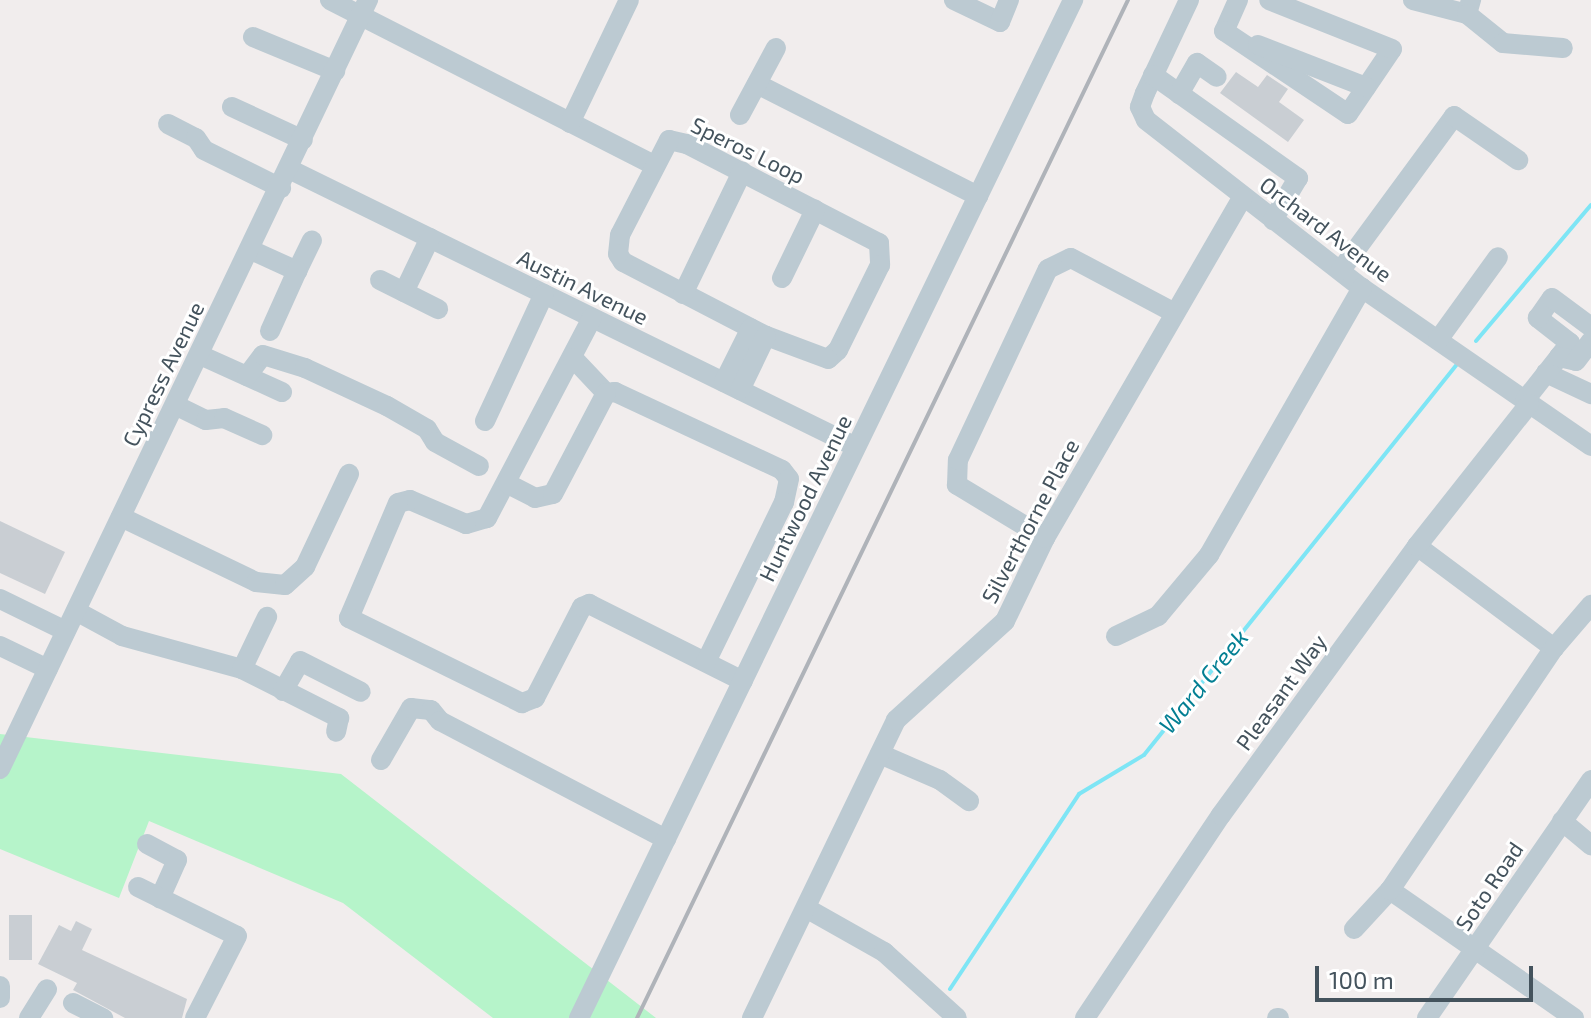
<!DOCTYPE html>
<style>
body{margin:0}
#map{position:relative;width:1591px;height:1018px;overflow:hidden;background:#f1eded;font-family:"Exo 2",sans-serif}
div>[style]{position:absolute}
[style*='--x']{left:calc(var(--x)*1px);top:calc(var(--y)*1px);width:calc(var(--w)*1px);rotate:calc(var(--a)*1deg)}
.green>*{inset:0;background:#b6f4ca}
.stream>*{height:4px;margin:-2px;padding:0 2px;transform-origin:2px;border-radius:2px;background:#7ee5f5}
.building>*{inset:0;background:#c9ced3}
.minor>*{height:20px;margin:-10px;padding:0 10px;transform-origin:10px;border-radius:10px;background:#bccad2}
.rail>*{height:4px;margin:-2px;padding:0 2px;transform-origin:2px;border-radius:2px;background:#afb3b9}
span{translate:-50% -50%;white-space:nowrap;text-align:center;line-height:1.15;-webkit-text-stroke:6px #fff;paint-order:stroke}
.street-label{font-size:22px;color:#44535d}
.water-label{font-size:24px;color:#037f93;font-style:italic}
.scale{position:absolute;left:1315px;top:966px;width:218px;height:36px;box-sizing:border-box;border:4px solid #44535d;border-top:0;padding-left:10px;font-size:24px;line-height:28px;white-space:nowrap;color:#44535d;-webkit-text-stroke:6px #fff;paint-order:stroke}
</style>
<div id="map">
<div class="green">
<i style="clip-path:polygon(0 734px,341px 774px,656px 1018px,493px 1018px,343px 903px,149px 821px,119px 898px,0 849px)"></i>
</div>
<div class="stream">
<i style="--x:1476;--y:341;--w:178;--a:-49.8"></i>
<i style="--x:950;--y:989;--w:234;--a:-56.5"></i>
<i style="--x:1079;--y:794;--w:76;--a:-31"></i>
<i style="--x:1144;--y:755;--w:499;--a:-51.3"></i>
</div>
<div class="building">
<i style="clip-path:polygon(1236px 72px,1258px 87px,1267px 75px,1288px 89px,1279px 102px,1304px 120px,1288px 142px,1220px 93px)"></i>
<i style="clip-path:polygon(0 521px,65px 552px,45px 594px,0 573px)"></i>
<i style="clip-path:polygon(9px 915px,32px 915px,32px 960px,9px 960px)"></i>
<i style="clip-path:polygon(76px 921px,92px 929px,82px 950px,187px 999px,182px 1018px,125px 1018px,73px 990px,77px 983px,38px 964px,59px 925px,71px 931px)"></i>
</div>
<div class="minor">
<i style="--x:330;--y:0;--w:364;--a:27"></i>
<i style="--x:954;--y:0;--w:51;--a:25.6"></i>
<i style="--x:1000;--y:22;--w:24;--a:-68"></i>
<i style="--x:1189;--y:0;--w:103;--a:115.3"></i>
<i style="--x:1145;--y:93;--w:15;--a:110"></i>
<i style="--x:1140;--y:107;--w:14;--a:65"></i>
<i style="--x:1146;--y:120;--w:274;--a:37.9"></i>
<i style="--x:1362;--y:288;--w:278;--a:34.6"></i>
<i style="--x:1238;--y:0;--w:34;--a:114"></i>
<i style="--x:1224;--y:31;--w:149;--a:33.8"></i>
<i style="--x:1348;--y:114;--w:78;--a:-55.9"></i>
<i style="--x:1392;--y:49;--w:132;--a:-158.3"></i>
<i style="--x:1413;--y:0;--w:56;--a:14.5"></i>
<i style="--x:1467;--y:14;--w:15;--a:-74"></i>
<i style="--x:1467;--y:14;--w:46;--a:38.9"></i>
<i style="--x:1503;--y:43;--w:60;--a:4.8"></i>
<i style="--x:253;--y:37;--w:89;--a:22.5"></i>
<i style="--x:1258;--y:45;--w:116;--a:21.3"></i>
<i style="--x:1153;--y:75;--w:178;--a:35.4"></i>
<i style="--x:1298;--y:178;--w:49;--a:120.8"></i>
<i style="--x:757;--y:84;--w:248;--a:26.9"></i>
<i style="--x:1179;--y:94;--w:36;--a:-60"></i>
<i style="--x:1197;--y:63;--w:24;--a:35"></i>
<i style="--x:232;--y:107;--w:78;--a:24.9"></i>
<i style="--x:740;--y:115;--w:76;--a:-61.8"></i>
<i style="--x:570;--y:123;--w:136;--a:-64.4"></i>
<i style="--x:168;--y:124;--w:31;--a:27"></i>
<i style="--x:196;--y:138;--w:14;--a:56"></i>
<i style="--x:204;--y:150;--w:86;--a:26.3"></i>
<i style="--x:669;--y:140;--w:18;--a:13"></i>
<i style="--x:687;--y:144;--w:216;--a:27.3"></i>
<i style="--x:879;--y:243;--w:22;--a:87"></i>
<i style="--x:880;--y:265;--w:95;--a:116.3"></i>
<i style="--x:838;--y:350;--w:13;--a:138"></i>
<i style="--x:828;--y:359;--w:66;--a:-159.6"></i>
<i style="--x:766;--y:336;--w:161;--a:-152.6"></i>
<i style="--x:623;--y:262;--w:9;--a:-122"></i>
<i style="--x:618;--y:254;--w:19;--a:-84"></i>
<i style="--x:620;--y:235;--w:107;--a:-62.7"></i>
<i style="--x:289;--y:169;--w:631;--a:26.12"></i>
<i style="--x:251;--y:250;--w:51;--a:24.5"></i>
<i style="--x:297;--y:271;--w:34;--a:-64"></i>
<i style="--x:1341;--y:270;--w:191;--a:-53.7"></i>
<i style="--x:1454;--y:116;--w:78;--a:34.5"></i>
<i style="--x:782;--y:278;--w:76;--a:-64.1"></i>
<i style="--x:380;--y:280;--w:65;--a:26.6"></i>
<i style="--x:404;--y:292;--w:60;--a:-64.3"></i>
<i style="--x:683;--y:294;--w:136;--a:-64.2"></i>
<i style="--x:592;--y:318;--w:226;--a:117.7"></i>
<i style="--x:487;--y:518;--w:22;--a:164"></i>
<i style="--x:466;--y:524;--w:61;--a:-156.8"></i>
<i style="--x:410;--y:500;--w:12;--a:166"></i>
<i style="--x:398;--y:503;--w:125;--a:113.1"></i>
<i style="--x:349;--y:618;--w:193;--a:26.2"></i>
<i style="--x:522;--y:703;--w:14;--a:-21"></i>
<i style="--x:535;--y:698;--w:102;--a:-62.7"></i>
<i style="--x:582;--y:607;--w:8;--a:-23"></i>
<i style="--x:589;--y:604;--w:172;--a:26.6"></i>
<i style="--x:270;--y:331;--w:66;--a:-65.8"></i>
<i style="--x:1438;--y:340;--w:102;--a:-54.1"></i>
<i style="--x:200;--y:355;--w:90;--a:24.3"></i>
<i style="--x:1559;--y:357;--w:18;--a:-52"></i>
<i style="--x:1570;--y:343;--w:41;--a:-142"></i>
<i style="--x:1538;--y:318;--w:24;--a:-55"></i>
<i style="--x:1552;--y:298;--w:49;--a:36.6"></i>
<i style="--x:573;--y:358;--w:48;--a:46.7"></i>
<i style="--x:606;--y:393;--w:9;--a:-6"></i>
<i style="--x:615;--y:392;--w:184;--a:25"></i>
<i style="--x:782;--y:470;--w:11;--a:52"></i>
<i style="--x:789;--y:479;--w:24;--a:102"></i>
<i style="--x:784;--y:502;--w:178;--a:116"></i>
<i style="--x:1546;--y:373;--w:50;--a:25"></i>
<i style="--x:247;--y:376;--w:26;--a:-53"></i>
<i style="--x:263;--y:355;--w:44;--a:17.2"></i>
<i style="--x:305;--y:368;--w:90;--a:24.9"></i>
<i style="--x:387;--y:406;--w:46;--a:29.9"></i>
<i style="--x:427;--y:429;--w:15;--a:58"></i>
<i style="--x:435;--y:442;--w:50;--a:28.6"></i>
<i style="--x:724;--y:382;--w:60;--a:-63.4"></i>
<i style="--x:740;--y:390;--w:60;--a:-64.3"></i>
<i style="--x:1525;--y:400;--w:55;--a:-51.7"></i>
<i style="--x:1559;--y:357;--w:17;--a:13"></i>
<i style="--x:1576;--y:361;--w:25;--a:-53"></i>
<i style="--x:175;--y:405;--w:34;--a:26"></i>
<i style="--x:206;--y:420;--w:18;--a:-6"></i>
<i style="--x:224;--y:418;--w:42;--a:24.1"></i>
<i style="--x:485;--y:421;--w:140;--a:-65.1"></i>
<i style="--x:508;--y:484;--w:30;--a:27"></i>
<i style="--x:535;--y:498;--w:18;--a:-13"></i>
<i style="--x:553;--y:494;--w:114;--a:-62.3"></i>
<i style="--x:121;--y:517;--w:150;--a:25.7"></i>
<i style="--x:256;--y:582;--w:29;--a:6"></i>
<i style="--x:285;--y:585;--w:27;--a:-42"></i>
<i style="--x:305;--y:567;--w:103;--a:-64.7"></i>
<i style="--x:1045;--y:538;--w:103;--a:-148.9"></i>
<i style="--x:957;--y:485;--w:25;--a:-88"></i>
<i style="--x:958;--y:460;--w:211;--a:-64.8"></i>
<i style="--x:1048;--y:269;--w:25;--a:-26"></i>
<i style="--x:1071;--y:258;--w:115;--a:27.9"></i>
<i style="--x:1417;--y:546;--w:171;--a:36.7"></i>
<i style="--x:0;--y:599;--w:73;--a:25.9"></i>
<i style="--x:76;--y:611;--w:52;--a:28.5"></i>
<i style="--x:122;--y:636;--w:124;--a:15.4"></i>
<i style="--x:242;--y:669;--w:58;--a:-64.3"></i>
<i style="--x:1116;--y:636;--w:47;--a:-25.5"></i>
<i style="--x:1158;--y:616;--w:80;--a:-50.1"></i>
<i style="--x:1209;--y:555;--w:308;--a:-60.2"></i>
<i style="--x:0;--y:646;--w:53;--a:25.6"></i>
<i style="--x:242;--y:669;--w:109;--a:26.8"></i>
<i style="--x:339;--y:718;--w:14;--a:102"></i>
<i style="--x:283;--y:691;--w:34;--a:-60"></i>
<i style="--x:300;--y:661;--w:68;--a:26.9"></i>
<i style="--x:880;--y:754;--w:65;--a:23.4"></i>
<i style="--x:940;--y:780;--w:36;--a:36"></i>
<i style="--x:381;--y:760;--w:60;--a:-60"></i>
<i style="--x:411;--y:708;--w:20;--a:6"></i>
<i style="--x:431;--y:710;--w:14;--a:51"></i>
<i style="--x:440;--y:721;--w:255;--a:27.6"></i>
<i style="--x:0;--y:769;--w:853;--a:-64.43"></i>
<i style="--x:1562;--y:821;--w:38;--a:40"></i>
<i style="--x:147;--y:844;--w:34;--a:28"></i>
<i style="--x:177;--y:860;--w:42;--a:114.1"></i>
<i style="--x:138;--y:887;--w:110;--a:26.3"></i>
<i style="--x:237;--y:936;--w:92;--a:117.1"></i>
<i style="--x:1390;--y:890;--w:224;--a:34.8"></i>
<i style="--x:806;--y:908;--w:90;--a:29.4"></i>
<i style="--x:884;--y:952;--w:98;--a:42.1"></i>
<i style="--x:1354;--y:929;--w:53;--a:-47.3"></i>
<i style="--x:1390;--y:890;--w:292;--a:-55.9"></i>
<i style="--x:1554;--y:648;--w:57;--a:-49.3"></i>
<i style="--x:0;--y:986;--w:12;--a:90"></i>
<i style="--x:73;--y:1003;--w:34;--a:27"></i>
<i style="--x:29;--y:1018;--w:34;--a:-58"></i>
<i style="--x:579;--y:1018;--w:1132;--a:-64.11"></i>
<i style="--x:752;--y:1018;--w:331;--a:-64.2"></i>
<i style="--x:896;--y:720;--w:147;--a:-42.2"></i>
<i style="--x:1005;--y:621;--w:92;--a:-64.3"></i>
<i style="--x:1045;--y:538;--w:394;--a:-59.9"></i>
<i style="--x:1085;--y:1018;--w:244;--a:-56.2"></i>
<i style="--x:1221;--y:815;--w:333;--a:-53.9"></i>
<i style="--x:1417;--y:546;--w:181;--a:-51.7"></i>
<i style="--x:1277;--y:1018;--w:2;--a:0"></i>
<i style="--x:1427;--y:1018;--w:289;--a:-55.4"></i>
</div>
<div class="rail">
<i style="--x:637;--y:1018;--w:1130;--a:-64.25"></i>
</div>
<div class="street-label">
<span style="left:748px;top:150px;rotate:26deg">Speros Loop</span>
<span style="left:1326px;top:229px;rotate:37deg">Orchard Avenue</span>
<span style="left:583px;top:287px;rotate:26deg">Austin Avenue</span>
<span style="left:163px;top:374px;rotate:-64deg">Cypress Avenue</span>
<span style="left:805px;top:498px;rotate:-64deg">Huntwood Avenue</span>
<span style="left:1030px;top:521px;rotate:-62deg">Silverthorne Place</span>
<span style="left:1281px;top:692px;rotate:-54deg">Pleasant Way</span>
<span style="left:1489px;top:886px;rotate:-56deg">Soto Road</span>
</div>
<div class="water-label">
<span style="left:1203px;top:681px;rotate:-51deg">Ward Creek</span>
</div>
<div class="scale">100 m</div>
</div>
